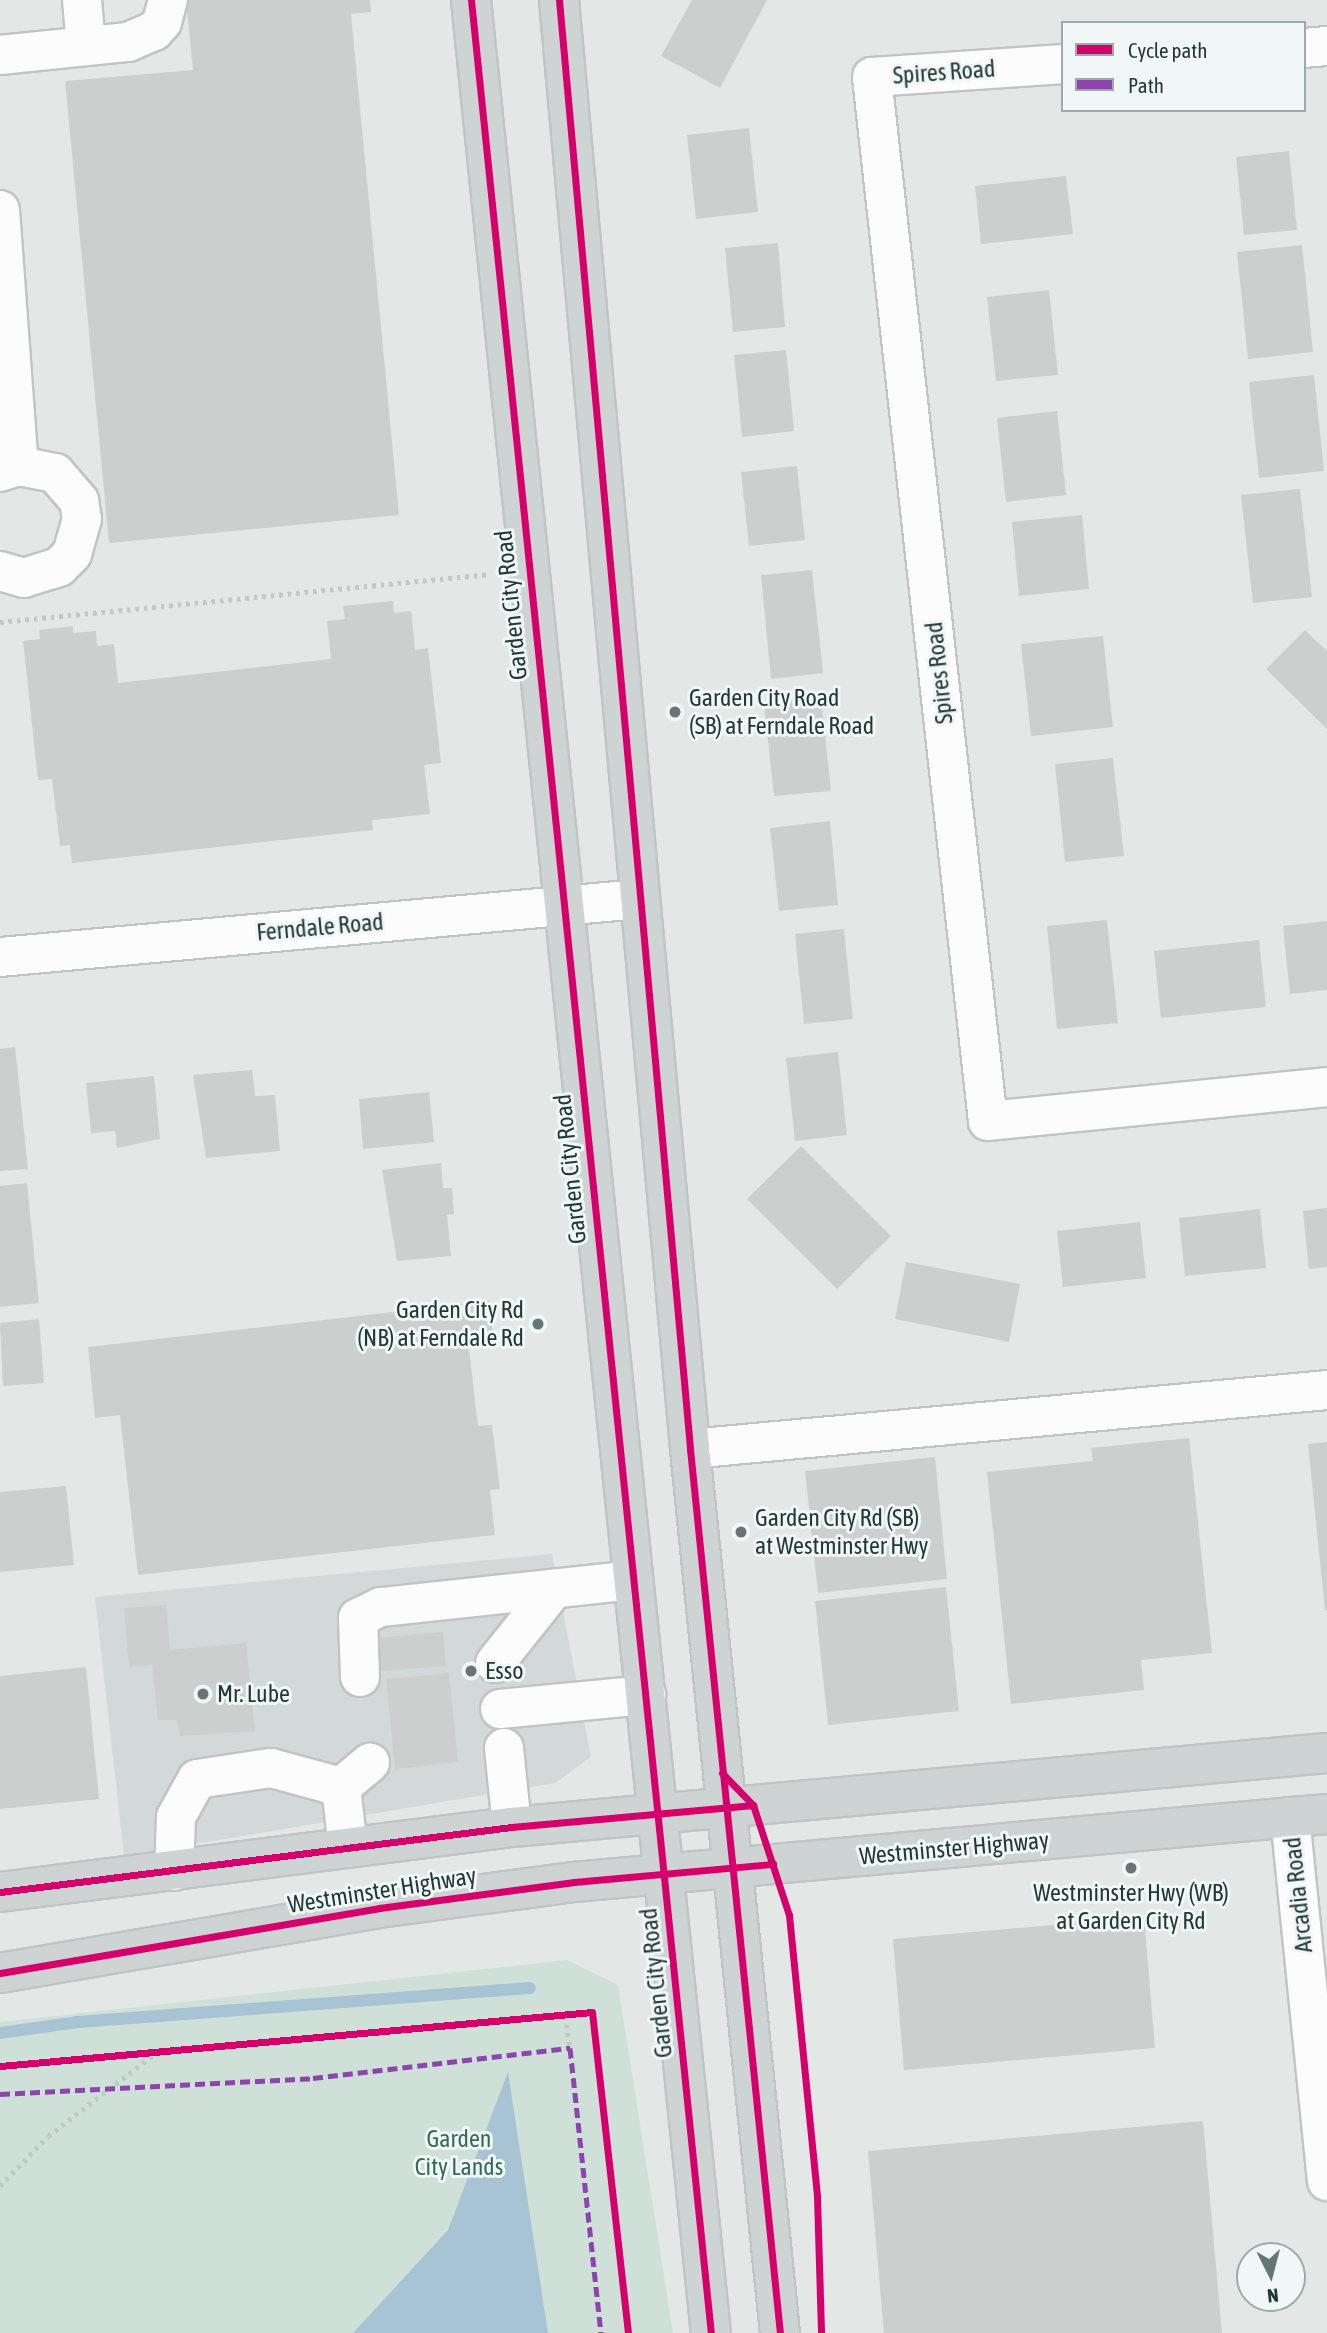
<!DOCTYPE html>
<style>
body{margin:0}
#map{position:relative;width:1327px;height:2333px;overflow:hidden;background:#e3e8e7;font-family:"Asap Condensed",sans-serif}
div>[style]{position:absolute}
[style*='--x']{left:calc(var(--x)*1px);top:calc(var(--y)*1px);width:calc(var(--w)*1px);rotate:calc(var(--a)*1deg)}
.built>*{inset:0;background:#d2d9d8}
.green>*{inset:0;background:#cee0d8}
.water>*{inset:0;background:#a8c3d3}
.stream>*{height:12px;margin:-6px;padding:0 6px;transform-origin:6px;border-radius:6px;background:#a8c3d3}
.building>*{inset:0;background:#cbcfce}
.path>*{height:4.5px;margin-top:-2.25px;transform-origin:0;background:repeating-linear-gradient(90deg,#c0c8c8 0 3.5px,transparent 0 8.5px)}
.roads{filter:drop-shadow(2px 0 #c0c5c4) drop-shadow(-2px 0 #c0c5c4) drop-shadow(0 2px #c0c5c4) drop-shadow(0 -2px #c0c5c4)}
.minor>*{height:38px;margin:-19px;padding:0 19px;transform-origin:19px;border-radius:19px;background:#fbfcfb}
.major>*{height:38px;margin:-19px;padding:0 19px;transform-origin:19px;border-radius:19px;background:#ced4d3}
.quiet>*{height:5px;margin-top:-2.5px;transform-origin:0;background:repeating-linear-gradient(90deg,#8e44ad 0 10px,transparent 0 15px)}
.cycleway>*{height:7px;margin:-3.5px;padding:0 3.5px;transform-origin:3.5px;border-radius:3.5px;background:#d6006c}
.dots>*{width:19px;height:19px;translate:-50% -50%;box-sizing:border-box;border:4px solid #f1f7f6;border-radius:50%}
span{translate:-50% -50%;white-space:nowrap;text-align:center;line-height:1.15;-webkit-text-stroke:6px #f1f7f6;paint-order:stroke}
.street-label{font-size:24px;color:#233938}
.poi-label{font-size:24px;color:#233938}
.left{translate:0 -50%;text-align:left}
.right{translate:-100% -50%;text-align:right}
.park-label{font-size:24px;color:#326c56}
.legend{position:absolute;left:1061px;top:21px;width:245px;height:91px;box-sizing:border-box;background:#f1f7f6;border:2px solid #9fabaa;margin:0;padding:9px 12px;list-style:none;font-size:21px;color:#233938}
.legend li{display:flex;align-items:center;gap:14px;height:35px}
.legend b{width:35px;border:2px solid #9fabaa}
.north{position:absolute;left:1236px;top:2242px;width:70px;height:70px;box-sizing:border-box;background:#f1f7f6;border:2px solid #9fabaa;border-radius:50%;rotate:174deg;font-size:19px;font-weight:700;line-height:28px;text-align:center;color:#233938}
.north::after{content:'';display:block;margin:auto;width:24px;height:32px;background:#667675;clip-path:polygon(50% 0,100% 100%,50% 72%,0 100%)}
</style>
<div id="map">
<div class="built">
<i style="clip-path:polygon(552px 1554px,591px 1757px,555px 1783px,124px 1856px,95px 1597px)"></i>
</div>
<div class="green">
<i style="clip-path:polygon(567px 1960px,618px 1985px,673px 2333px,0 2333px,0 2022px)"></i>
</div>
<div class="water">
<i style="clip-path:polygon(508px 2072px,548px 2333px,353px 2333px,448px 2230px)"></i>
</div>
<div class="stream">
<i style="--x:0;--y:2033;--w:79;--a:-8"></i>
<i style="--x:78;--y:2022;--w:453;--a:-4.3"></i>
</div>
<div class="building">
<i style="clip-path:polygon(186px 0,370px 0,371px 12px,351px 14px,399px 515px,109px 543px,65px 81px,193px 70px)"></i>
<i style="clip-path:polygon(692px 0,767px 0,720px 88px,661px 56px)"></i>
<i style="clip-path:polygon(749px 128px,758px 212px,696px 219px,687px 135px)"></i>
<i style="clip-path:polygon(1289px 151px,1297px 230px,1244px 235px,1236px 157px)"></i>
<i style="clip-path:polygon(1066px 176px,1073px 234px,981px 244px,975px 186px)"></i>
<i style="clip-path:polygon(778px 243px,785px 327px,733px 332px,725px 248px)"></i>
<i style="clip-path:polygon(1302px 245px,1313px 352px,1248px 359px,1237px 252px)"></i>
<i style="clip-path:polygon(1049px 290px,1058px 375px,996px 381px,987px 297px)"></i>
<i style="clip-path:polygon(786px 350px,794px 431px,742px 437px,734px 355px)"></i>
<i style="clip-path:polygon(1314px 375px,1324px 471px,1259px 478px,1249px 382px)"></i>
<i style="clip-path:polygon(1057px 411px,1066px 495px,1006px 502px,997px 418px)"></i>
<i style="clip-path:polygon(797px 466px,805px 540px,749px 546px,741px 472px)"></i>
<i style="clip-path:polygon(1300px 489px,1312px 597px,1253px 603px,1241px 495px)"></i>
<i style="clip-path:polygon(1082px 515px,1089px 589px,1019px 596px,1012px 522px)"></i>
<i style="clip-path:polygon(812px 570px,823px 673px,771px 679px,761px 575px)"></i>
<i style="clip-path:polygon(393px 601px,394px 613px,411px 611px,415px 650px,428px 648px,441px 763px,424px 765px,430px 814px,372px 820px,373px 830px,72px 863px,70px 845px,60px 846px,52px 779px,38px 780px,23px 641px,40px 639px,39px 630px,73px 626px,73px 633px,96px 631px,97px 646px,114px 644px,118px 683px,331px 659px,327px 621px,345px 619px,343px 606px)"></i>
<i style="clip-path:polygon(1305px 630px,1327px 651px,1327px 729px,1266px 669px)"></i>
<i style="clip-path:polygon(1103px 636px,1113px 727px,1031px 736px,1021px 644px)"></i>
<i style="clip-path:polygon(821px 697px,831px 791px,774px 796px,764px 703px)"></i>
<i style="clip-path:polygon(1113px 758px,1124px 856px,1065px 862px,1055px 764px)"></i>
<i style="clip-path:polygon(830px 821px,838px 905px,779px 911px,770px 828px)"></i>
<i style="clip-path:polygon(1107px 920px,1118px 1023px,1057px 1029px,1047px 926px)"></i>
<i style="clip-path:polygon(1327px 921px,1327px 990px,1290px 994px,1283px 926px)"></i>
<i style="clip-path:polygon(844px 929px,853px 1019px,804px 1024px,795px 934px)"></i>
<i style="clip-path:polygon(1259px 940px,1266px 1007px,1161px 1018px,1154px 951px)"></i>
<i style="clip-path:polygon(15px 1047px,28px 1169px,0 1171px,0 1049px)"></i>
<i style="clip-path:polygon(838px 1052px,847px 1135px,795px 1141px,786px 1058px)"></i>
<i style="clip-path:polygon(252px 1070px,255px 1096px,275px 1095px,280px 1151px,206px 1158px,193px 1075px)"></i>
<i style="clip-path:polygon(154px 1076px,160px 1139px,117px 1148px,115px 1131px,91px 1133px,86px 1083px)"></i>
<i style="clip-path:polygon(429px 1092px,434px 1142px,363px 1149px,359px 1099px)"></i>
<i style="clip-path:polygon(801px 1146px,891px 1236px,837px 1289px,747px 1199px)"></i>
<i style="clip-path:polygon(441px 1163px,443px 1188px,452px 1188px,454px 1214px,447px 1215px,451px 1256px,397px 1261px,382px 1170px)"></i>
<i style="clip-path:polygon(27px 1183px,39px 1303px,0 1307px,0 1186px)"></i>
<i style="clip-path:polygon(1327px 1208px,1327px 1267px,1309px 1269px,1303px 1211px)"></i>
<i style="clip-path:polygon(1260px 1209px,1266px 1268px,1185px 1276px,1179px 1218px)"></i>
<i style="clip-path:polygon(1140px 1222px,1146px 1278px,1063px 1287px,1057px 1231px)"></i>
<i style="clip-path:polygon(906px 1262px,1020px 1284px,1009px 1342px,895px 1319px)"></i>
<i style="clip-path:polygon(489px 1301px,494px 1345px,469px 1348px,478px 1426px,492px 1425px,500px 1489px,490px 1490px,495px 1535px,138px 1575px,120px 1415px,95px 1418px,88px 1347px)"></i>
<i style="clip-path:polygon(39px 1319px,44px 1383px,3px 1386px,0 1323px)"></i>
<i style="clip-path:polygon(1189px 1438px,1212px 1653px,1141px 1660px,1144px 1690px,1011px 1704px,987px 1472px,1093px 1461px,1091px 1448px)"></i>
<i style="clip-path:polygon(1327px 1442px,1327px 1610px,1325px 1610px,1308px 1444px)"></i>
<i style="clip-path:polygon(935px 1457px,947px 1579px,818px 1593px,805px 1471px)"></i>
<i style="clip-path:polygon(66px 1486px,74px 1565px,0 1572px,0 1492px)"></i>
<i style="clip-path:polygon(946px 1587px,959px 1711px,828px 1725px,815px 1601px)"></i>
<i style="clip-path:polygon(166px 1605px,170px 1650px,246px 1643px,255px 1731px,180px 1736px,177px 1720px,158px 1720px,152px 1665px,129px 1667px,124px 1608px)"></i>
<i style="clip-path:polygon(443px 1632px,446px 1666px,381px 1671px,378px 1638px)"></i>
<i style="clip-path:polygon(86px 1667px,99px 1799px,0 1809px,0 1676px)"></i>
<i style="clip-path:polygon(449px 1673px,458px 1762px,395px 1769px,386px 1679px)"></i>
<i style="clip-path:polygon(1144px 1917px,1155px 2048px,904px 2070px,893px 1939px)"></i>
<i style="clip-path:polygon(1203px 2121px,1222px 2333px,884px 2333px,868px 2151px)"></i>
</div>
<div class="path">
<i style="--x:0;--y:622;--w:493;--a:-5.6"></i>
<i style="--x:566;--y:2016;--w:32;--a:83"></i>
<i style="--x:0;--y:2186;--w:69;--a:-46.2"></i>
<i style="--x:48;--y:2136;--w:138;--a:-37.6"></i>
</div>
<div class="roads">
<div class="minor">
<i style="--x:82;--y:0;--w:46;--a:85"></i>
<i style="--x:1304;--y:48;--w:23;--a:-5"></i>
<i style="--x:0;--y:55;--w:129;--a:-5.8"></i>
<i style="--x:128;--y:42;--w:28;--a:-23"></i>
<i style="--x:154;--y:31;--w:12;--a:-48"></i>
<i style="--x:162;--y:22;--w:23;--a:-75"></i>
<i style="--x:1063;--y:64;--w:191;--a:176.1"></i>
<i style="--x:872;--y:77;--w:1050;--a:83.66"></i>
<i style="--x:988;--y:1121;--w:341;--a:-5.7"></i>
<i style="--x:0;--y:210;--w:257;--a:85.8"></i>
<i style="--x:0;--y:472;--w:20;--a:-18"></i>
<i style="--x:19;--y:466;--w:37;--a:11"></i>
<i style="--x:55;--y:473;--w:37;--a:49"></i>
<i style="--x:79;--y:501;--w:18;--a:81"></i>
<i style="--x:82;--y:519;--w:36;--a:106"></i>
<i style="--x:72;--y:554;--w:18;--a:135"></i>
<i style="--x:59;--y:567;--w:37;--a:163"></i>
<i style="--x:24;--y:578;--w:25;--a:-164"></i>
<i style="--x:0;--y:957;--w:642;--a:-5.19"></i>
<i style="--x:690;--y:1449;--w:640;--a:-5.29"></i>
<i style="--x:495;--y:1663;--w:95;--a:-51.4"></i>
<i style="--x:360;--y:1677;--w:59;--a:-91.9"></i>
<i style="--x:358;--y:1618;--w:25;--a:-26"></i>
<i style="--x:381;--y:1607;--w:253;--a:-6.1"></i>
<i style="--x:500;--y:1709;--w:147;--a:-5.5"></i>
<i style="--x:504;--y:1748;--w:79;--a:84.2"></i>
<i style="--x:341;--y:1787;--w:61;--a:83.5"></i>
<i style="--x:1290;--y:1817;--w:366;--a:84.2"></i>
<i style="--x:174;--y:1871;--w:54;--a:-87.9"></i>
<i style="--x:176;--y:1817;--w:43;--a:-61.1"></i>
<i style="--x:197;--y:1779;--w:75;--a:-8.5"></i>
<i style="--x:271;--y:1768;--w:73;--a:15.2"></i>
<i style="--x:341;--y:1787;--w:38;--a:-40"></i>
</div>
<div class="major">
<i style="--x:471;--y:0;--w:2345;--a:84.13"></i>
<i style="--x:559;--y:0;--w:1455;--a:84.83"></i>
<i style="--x:690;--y:1449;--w:889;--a:84.19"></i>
<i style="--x:0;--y:1892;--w:516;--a:-7.24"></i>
<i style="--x:512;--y:1827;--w:818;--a:-5.19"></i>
<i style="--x:0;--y:1973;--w:385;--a:-9.7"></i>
<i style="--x:379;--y:1908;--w:197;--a:-7.6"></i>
<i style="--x:574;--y:1882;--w:756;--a:-5.16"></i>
</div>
</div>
<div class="quiet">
<i style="--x:0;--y:2094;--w:313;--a:-2.9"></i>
<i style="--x:313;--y:2078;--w:259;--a:-6.7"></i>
<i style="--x:570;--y:2048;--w:287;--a:83.8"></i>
</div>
<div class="cycleway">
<i style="--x:471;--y:0;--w:2345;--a:84.13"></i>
<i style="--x:559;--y:0;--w:1455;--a:84.83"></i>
<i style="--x:690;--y:1449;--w:889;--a:84.19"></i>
<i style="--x:722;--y:1773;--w:45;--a:45.9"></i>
<i style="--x:753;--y:1805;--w:116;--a:71.9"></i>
<i style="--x:789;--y:1915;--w:283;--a:84.3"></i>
<i style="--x:817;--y:2197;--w:136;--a:88.3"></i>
<i style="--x:0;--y:1892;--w:516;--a:-7.24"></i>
<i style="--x:512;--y:1827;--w:242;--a:-5.2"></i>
<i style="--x:0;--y:1973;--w:385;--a:-9.7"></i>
<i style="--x:379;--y:1908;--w:197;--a:-7.6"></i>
<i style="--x:574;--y:1882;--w:200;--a:-5.2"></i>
<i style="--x:0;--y:2066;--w:594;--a:-5.21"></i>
<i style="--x:592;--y:2012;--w:323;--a:83.6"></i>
</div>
<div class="dots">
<i style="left:675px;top:712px;background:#667675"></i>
<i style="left:538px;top:1324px;background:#667675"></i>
<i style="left:741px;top:1532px;background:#667675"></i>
<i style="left:471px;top:1671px;background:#667675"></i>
<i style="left:203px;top:1694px;background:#667675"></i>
<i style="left:1131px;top:1868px;background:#667675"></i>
</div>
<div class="street-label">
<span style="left:944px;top:72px;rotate:-4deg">Spires Road</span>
<span style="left:511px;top:605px;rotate:-96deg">Garden City Road</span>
<span style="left:939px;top:673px;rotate:-96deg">Spires Road</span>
<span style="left:320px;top:927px;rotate:-5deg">Ferndale Road</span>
<span style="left:570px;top:1169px;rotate:-96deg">Garden City Road</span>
<span style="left:954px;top:1848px;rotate:-5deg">Westminster Highway</span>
<span style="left:382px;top:1890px;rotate:-9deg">Westminster Highway</span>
<span style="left:1298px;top:1895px;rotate:-96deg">Arcadia Road</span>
<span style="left:656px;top:1983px;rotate:-96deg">Garden City Road</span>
</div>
<div class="poi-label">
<span class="left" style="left:689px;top:712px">Garden City Road<br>(SB) at Ferndale Road</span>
<span class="right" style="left:524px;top:1324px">Garden City Rd<br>(NB) at Ferndale Rd</span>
<span class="left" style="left:755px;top:1532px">Garden City Rd (SB)<br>at Westminster Hwy</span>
<span class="left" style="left:485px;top:1671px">Esso</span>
<span class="left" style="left:217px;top:1694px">Mr. Lube</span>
<span style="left:1131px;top:1907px">Westminster Hwy (WB)<br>at Garden City Rd</span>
</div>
<div class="park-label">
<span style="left:459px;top:2153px">Garden<br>City Lands</span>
</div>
<ul class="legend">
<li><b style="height:9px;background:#d6006c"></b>Cycle path</li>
<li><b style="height:9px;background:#8e44ad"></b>Path</li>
</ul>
<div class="north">N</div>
</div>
